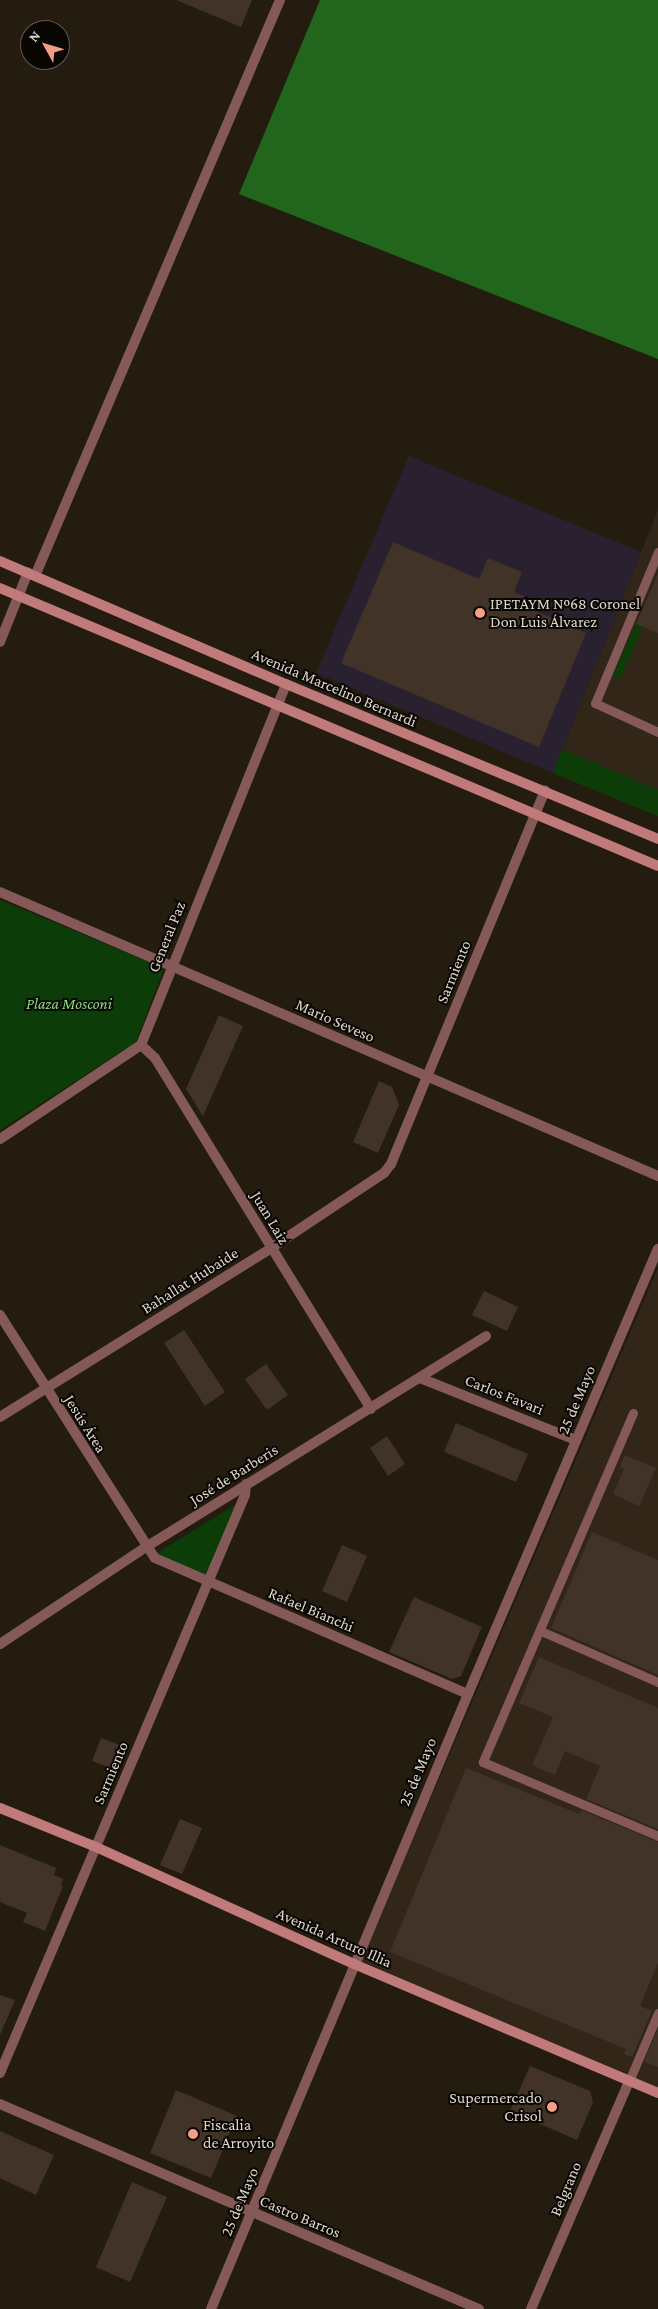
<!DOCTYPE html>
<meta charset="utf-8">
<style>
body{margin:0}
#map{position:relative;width:658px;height:2309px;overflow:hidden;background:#241c0e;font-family:"Crimson Pro",serif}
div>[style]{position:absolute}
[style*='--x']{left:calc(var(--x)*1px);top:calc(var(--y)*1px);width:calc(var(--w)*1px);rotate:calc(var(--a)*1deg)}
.industrial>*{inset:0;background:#322619}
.education>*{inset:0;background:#292130}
.green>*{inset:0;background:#0c3d09}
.forest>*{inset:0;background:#21661c}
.building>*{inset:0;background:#413328}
.service>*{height:9px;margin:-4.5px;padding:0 4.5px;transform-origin:4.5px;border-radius:4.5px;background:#845958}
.minor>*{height:10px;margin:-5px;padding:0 5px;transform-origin:5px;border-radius:5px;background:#845958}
.secondary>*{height:10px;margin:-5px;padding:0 5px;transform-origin:5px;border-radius:5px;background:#bf7a79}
.dots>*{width:14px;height:14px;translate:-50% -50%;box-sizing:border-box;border:2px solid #0a0703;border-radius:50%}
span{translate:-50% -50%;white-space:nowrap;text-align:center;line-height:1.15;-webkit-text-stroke:4px #0a0703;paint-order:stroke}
.poi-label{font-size:16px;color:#dcd7ce}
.left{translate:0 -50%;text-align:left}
.right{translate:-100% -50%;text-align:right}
.street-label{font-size:16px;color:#dcd7ce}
.park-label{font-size:16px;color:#83dc7b;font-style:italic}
.north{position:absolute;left:20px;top:20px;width:50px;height:50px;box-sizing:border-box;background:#0a0703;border:1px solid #5e5a54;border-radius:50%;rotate:309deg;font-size:14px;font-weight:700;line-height:20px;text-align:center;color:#dcd7ce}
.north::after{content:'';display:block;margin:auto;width:18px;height:22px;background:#f49e88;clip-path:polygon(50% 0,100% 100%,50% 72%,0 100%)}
</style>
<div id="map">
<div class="industrial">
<i style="clip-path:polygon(658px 510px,658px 816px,553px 773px)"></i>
<i style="clip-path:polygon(658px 1268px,658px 2089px,361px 1961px)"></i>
</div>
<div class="education">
<i style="clip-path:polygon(409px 456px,641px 552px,553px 773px,316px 673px)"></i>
</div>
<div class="green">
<i style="clip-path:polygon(636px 624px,643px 627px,620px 679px,613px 676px)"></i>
<i style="clip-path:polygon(562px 749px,658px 790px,658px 816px,553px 773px)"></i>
<i style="clip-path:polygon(0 900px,164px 968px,136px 1042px,0 1130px)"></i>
<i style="clip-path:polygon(235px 1505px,206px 1577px,157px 1553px)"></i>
</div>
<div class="forest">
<i style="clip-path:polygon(320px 0,658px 0,658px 359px,239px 194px)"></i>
</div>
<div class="building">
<i style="clip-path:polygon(176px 0,252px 0,241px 27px)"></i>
<i style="clip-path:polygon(393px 542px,479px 579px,488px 558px,522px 572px,514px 592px,528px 598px,524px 606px,586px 633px,539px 747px,341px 663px)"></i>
<i style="clip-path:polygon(658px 574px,658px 633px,636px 624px)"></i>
<i style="clip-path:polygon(219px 1015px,243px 1026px,203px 1116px,186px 1089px)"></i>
<i style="clip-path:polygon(379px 1081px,392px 1087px,399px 1105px,378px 1153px,353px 1142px)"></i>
<i style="clip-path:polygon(484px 1291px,518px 1307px,507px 1331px,472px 1315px)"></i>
<i style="clip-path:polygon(184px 1330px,225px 1392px,205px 1406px,164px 1343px)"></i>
<i style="clip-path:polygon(266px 1364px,288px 1395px,267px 1410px,245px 1379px)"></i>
<i style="clip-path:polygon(456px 1423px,528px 1454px,516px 1482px,444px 1452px)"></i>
<i style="clip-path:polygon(387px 1436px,405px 1464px,388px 1476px,370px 1448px)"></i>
<i style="clip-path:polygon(625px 1455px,656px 1468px,639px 1506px,613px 1494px,624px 1469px,620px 1467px)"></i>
<i style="clip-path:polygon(592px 1532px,658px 1560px,658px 1675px,551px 1628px)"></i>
<i style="clip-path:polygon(342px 1545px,367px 1556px,347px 1602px,322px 1591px)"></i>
<i style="clip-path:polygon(414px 1597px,482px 1627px,461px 1676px,452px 1679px,389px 1652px)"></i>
<i style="clip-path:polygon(539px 1657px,658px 1708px,658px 1829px,586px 1799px,600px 1766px,565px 1751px,555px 1775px,532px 1765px,553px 1717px,519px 1703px)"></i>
<i style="clip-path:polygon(101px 1738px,120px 1745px,110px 1768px,92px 1761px)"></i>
<i style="clip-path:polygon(466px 1768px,579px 1814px,581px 1810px,658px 1842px,658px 1963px,640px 2006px,652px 2011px,632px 2057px,624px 2054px,626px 2049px,390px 1952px)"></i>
<i style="clip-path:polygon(180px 1819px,202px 1828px,182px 1874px,160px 1865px)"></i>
<i style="clip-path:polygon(0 1845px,56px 1868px,54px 1875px,63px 1879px,61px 1885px,63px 1886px,45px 1931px,23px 1922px,27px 1913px,0 1902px)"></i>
<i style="clip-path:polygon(0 1995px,15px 2000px,0 2035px)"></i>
<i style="clip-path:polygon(658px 2029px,658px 2067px,644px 2062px)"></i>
<i style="clip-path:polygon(530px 2066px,590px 2091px,593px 2102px,577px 2140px,510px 2111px)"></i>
<i style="clip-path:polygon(176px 2090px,237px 2116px,211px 2178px,150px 2153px)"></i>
<i style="clip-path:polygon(0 2131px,54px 2155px,36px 2195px,0 2178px)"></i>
<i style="clip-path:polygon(132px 2182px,167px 2197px,130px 2282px,96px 2267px)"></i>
</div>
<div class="service">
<i style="--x:658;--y:552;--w:164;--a:112.6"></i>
<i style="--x:595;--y:703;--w:69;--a:24.7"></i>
<i style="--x:633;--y:1413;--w:380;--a:113.3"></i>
<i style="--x:483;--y:1762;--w:190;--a:22.9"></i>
<i style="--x:541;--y:1631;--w:128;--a:23.6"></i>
<i style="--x:629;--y:2081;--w:74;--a:-66.9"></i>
</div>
<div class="minor">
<i style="--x:35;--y:576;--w:626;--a:-66.96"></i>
<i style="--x:0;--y:642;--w:75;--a:-68.2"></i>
<i style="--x:0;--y:892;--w:717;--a:23.35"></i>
<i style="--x:141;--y:1045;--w:19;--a:43"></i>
<i style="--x:155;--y:1058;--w:412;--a:58.4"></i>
<i style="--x:0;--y:1139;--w:169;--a:-33.7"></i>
<i style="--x:141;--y:1045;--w:389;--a:-68.1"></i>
<i style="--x:0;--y:1315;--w:288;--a:57.5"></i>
<i style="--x:155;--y:1558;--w:341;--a:23.5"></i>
<i style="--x:420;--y:1378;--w:168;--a:21.7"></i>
<i style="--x:0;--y:1417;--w:319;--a:-31.9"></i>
<i style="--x:271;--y:1248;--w:136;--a:-33.6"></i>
<i style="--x:384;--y:1173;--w:11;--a:-52"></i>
<i style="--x:391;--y:1164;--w:404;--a:-67.6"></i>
<i style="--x:0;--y:1644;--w:175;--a:-33.6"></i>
<i style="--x:146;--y:1547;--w:400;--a:-31.8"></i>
<i style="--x:0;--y:2073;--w:628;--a:-67.03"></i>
<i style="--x:245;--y:1495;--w:11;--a:-85"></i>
<i style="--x:0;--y:2104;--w:521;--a:23.17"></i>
<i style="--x:211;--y:2309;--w:667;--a:-67.32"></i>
<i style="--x:468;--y:1694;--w:484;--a:-66.9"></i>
<i style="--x:531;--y:2309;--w:248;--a:-66.7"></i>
</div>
<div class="secondary">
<i style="--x:0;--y:561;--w:311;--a:23.3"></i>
<i style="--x:286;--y:684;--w:403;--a:22.6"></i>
<i style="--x:0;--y:588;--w:714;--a:22.9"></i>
<i style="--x:0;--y:1808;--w:104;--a:22.1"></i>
<i style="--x:96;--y:1847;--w:283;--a:24.4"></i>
<i style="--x:354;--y:1964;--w:330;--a:23"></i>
</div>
<div class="dots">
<i style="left:480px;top:613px;background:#f49e88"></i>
<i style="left:552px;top:2107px;background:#f49e88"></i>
<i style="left:193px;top:2134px;background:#f49e88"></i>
</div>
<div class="poi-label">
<span class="left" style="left:490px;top:613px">IPETAYM Nº68 Coronel<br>Don Luis Álvarez</span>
<span class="right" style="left:542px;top:2107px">Supermercado<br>Crisol</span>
<span class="left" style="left:203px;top:2134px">Fiscalia<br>de Arroyito</span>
</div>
<div class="street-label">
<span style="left:334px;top:688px;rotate:23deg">Avenida Marcelino Bernardi</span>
<span style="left:167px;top:937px;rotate:-68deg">General Paz</span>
<span style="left:454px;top:972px;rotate:-68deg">Sarmiento</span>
<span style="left:335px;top:1021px;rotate:24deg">Mario Seveso</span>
<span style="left:270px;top:1218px;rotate:59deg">Juan Laiz</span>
<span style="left:190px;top:1281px;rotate:-32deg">Bahallat Hubaide</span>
<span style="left:504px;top:1395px;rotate:22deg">Carlos Favari</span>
<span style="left:577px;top:1400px;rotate:-67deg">25 de Mayo</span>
<span style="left:85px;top:1424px;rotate:58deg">Jesús Área</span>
<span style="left:234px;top:1475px;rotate:-32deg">José de Barberis</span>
<span style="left:311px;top:1610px;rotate:23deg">Rafael Bianchi</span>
<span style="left:418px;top:1772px;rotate:-67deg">25 de Mayo</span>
<span style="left:111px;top:1773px;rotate:-67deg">Sarmiento</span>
<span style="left:334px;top:1938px;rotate:24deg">Avenida Arturo Illia</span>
<span style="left:566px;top:2189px;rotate:-67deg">Belgrano</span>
<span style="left:240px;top:2202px;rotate:-67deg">25 de Mayo</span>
<span style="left:300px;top:2217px;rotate:23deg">Castro Barros</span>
</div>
<div class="park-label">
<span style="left:69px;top:1004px">Plaza Mosconi</span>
</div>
<div class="north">N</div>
</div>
